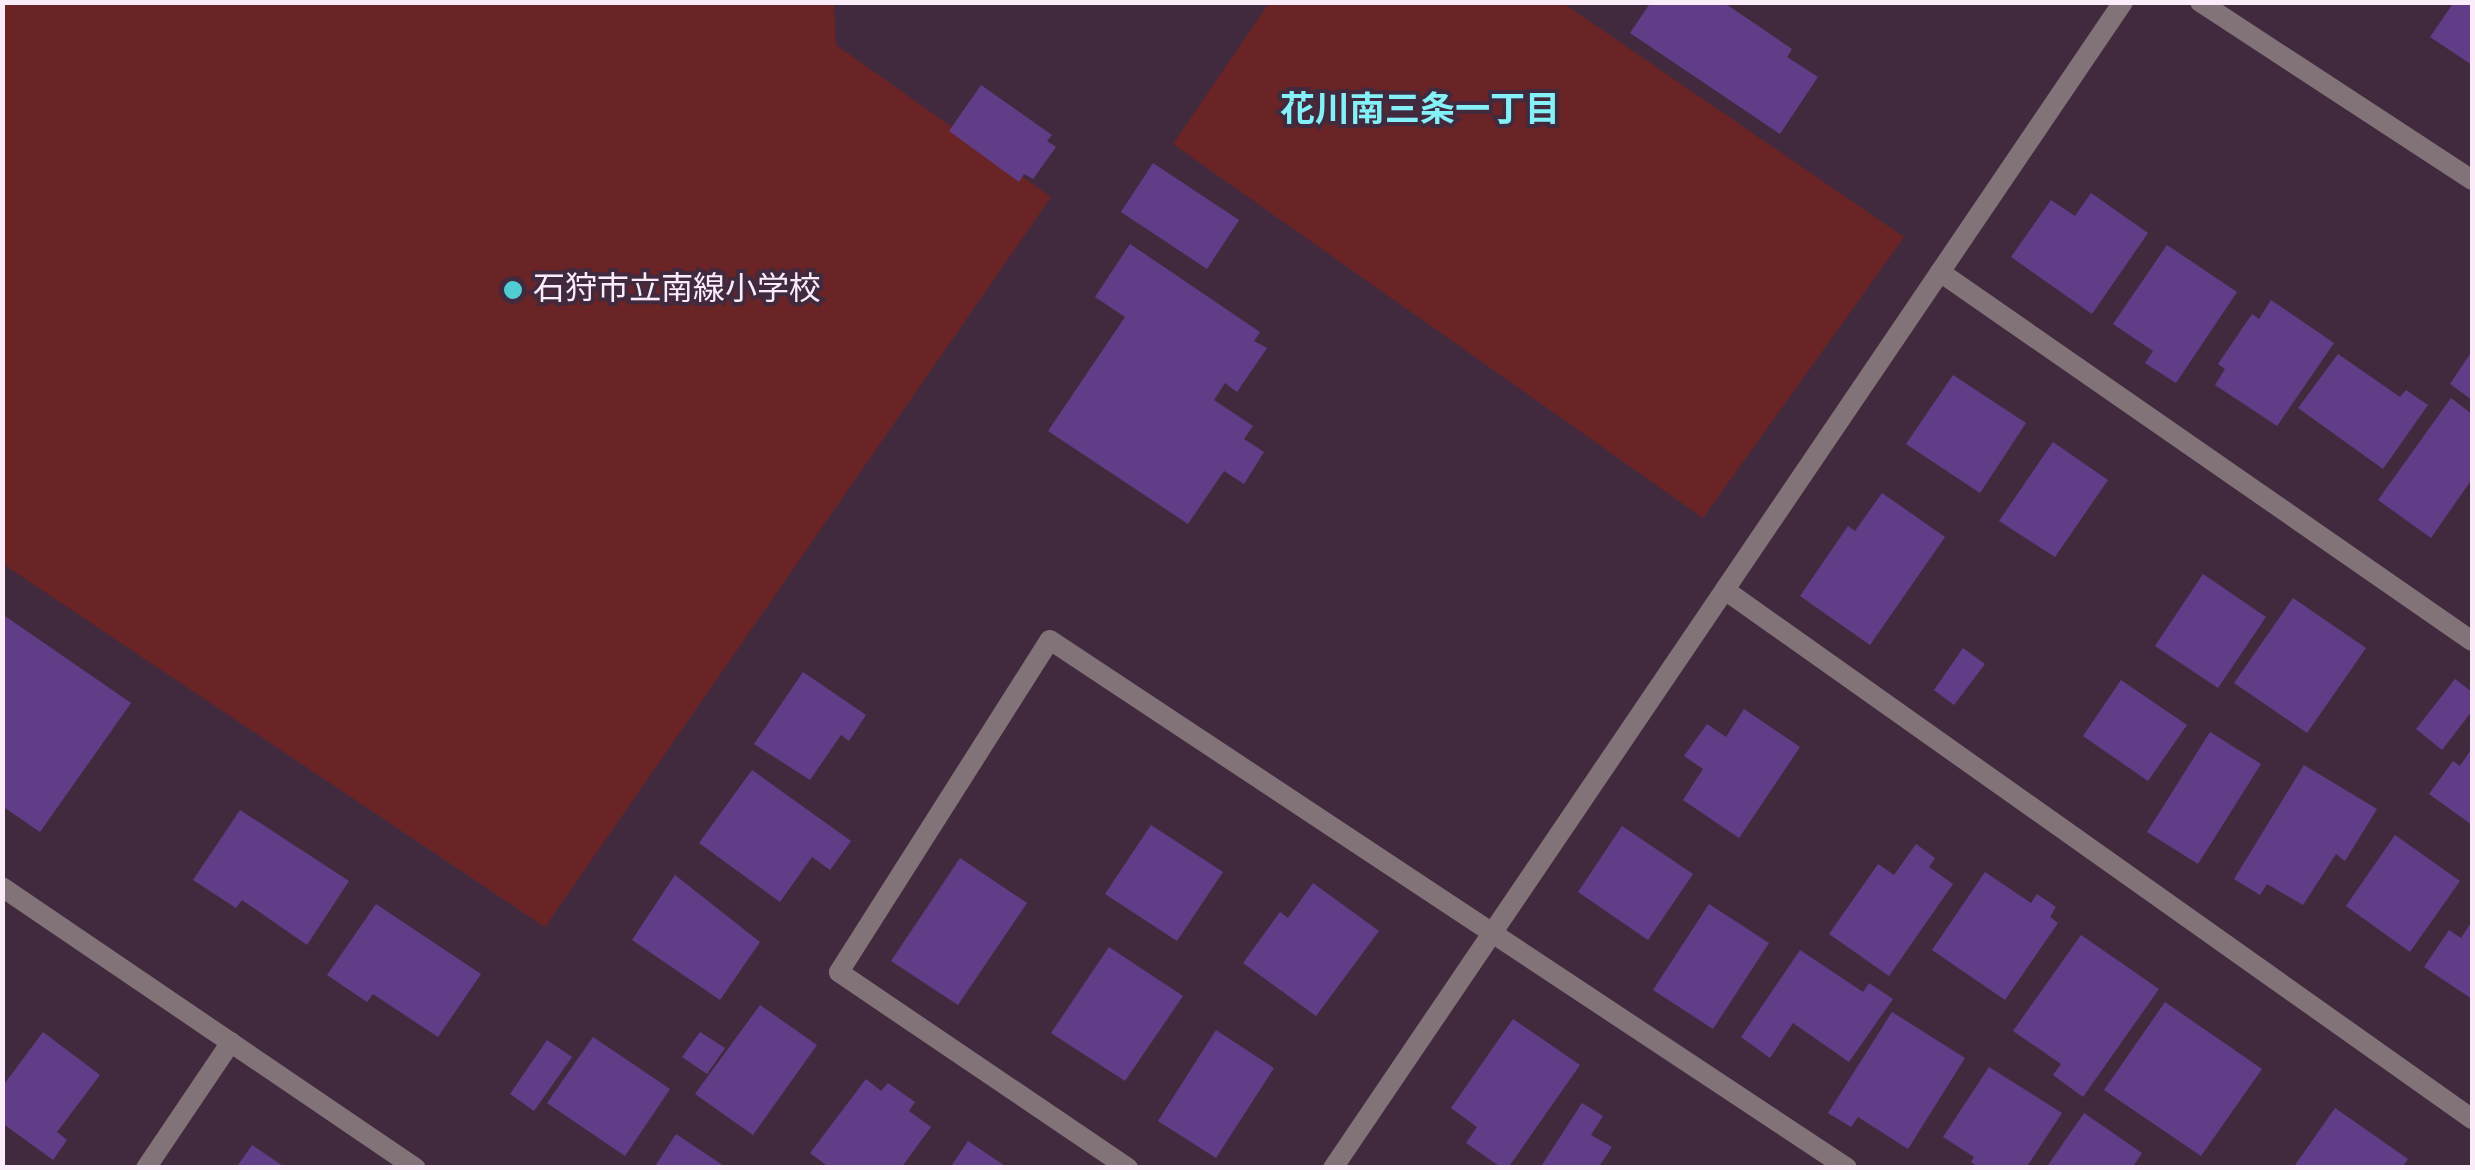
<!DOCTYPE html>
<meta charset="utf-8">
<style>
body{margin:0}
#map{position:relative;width:2475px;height:1170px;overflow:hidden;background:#412a3e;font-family:"Sofia Sans Condensed","Noto Sans JP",sans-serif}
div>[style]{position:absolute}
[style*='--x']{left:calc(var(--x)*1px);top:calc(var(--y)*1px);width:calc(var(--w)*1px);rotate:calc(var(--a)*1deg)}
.green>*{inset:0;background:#6a2426}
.building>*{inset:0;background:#613d88}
.street>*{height:20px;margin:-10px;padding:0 10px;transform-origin:10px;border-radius:10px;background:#827378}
.dots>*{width:28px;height:28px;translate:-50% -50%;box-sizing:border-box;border:5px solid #412a3e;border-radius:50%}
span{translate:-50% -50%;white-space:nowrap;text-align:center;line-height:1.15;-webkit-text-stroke:8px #412a3e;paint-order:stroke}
.poi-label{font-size:32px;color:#fbecf9}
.left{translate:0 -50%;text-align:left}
.neighbourhood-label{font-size:35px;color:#84f0f7;font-weight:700}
.frame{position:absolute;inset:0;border:5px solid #fbecf9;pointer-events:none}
</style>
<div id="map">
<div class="green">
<i style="clip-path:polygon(2px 3px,834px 3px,836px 45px,1051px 197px,545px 927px,3px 564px)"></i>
<i style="clip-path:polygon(1269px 3px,1563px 3px,1904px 237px,1703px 518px,1173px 144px)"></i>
</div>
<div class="building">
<i style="clip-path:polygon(1651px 2px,1723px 2px,1792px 49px,1787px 57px,1818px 77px,1780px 134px,1630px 33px)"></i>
<i style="clip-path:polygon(2454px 2px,2472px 2px,2472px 65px,2430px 37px)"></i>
<i style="clip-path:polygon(981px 85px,1052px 135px,1047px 141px,1056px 147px,1033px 179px,1024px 174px,1019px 182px,949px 131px)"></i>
<i style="clip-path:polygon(1153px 163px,1239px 220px,1207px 269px,1121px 212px)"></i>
<i style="clip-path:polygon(2091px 193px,2148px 233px,2092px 314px,2011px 257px,2051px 200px,2075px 216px)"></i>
<i style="clip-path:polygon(1130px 244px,1260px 332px,1254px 341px,1267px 348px,1237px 392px,1225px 383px,1214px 400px,1253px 426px,1244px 439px,1264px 452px,1244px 484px,1224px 471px,1188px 524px,1048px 431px,1125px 317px,1095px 297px)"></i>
<i style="clip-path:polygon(2167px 245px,2237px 292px,2176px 383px,2145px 363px,2153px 351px,2113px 324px)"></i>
<i style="clip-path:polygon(2271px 300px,2334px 343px,2277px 426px,2215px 385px,2225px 369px,2218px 364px,2252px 314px,2259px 319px)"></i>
<i style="clip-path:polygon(2472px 351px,2472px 400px,2450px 384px)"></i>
<i style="clip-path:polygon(2338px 354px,2400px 397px,2406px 390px,2428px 405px,2383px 469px,2298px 408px)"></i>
<i style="clip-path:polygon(1953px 375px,2026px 423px,1980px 493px,1906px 444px)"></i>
<i style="clip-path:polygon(2451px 398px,2472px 414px,2472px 479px,2431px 538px,2378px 500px)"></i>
<i style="clip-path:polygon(2053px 442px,2108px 480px,2055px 557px,1999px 521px)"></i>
<i style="clip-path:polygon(1882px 493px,1945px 537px,1870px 645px,1800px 596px,1848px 526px,1855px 531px)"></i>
<i style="clip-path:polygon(2203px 574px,2266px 617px,2218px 688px,2155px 646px)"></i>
<i style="clip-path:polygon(2293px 598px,2366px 648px,2307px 733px,2234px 683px)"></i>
<i style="clip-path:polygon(2px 614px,131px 703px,40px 832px,2px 806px)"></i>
<i style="clip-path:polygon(1963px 648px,1985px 664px,1954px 705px,1934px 690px)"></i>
<i style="clip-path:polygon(803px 672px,866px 715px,849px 741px,841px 735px,810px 780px,754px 744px)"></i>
<i style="clip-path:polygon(2455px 679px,2472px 692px,2472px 711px,2442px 750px,2416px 729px)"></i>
<i style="clip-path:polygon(2121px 680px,2187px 725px,2148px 781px,2083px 736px)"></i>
<i style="clip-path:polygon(1744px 709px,1800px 747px,1739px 838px,1683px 800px,1703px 769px,1684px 756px,1707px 724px,1726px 737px)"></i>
<i style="clip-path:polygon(2210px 732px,2261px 764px,2198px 864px,2147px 832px)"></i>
<i style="clip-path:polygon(2472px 748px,2472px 825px,2429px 794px,2453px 761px,2460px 766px)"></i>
<i style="clip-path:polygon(2304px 765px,2377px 809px,2345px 861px,2336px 854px,2303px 905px,2267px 884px,2260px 895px,2234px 879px)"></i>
<i style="clip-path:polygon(752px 770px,851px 841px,830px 870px,812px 857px,780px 902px,699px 843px)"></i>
<i style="clip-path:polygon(240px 810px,349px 881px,307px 945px,242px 900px,236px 908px,193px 880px)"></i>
<i style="clip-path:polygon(1151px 825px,1223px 872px,1177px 941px,1105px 894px)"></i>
<i style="clip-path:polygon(1622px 826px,1693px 874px,1648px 940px,1578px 892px)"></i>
<i style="clip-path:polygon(2395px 835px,2460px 881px,2410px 952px,2346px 906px)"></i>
<i style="clip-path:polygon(1916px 844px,1935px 858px,1929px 867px,1953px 884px,1889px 976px,1829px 934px,1878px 864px,1894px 875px)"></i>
<i style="clip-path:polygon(960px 858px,1027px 903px,958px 1005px,891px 961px)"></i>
<i style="clip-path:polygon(1985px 872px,2031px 903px,2037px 894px,2056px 907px,2050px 917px,2058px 923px,2005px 1000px,1932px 950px)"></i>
<i style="clip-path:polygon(675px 875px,760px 942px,720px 1000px,632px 940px)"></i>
<i style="clip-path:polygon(1313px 883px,1379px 931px,1316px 1016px,1243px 963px,1280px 912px,1288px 918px)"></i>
<i style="clip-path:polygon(376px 904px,481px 974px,438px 1037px,373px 994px,367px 1002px,327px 975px)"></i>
<i style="clip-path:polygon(1709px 904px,1769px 943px,1713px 1029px,1653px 990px)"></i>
<i style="clip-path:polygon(2472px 921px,2472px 999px,2424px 967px,2449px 930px,2461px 938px)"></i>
<i style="clip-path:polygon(2081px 935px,2159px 989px,2083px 1097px,2053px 1075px,2061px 1064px,2013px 1031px)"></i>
<i style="clip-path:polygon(1109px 947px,1183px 996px,1125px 1081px,1051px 1033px)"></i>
<i style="clip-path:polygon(1800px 950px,1863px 992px,1869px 983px,1893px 999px,1849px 1062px,1793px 1023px,1770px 1058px,1741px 1037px)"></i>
<i style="clip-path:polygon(2165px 1002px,2262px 1069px,2201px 1156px,2104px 1090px)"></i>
<i style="clip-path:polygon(760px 1005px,817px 1045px,753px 1135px,695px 1094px)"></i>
<i style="clip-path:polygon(1892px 1012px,1965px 1058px,1908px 1149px,1858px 1117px,1851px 1127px,1828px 1113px)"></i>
<i style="clip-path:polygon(1513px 1019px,1580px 1065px,1508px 1168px,1502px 1168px,1466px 1143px,1477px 1127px,1451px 1108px)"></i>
<i style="clip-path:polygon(1216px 1030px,1274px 1068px,1216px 1158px,1158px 1121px)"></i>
<i style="clip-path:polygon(43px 1032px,100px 1075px,57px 1132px,67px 1140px,53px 1160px,2px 1123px,2px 1087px)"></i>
<i style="clip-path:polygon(700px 1032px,725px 1048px,707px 1074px,682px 1057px)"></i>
<i style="clip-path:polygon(593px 1037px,670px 1089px,625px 1156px,547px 1103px)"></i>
<i style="clip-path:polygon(547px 1040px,572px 1057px,534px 1111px,510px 1094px)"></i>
<i style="clip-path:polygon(1989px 1067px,2062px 1113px,2026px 1168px,1979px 1168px,1971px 1162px,1974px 1157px,1943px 1137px)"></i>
<i style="clip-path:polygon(866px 1079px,881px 1091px,888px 1083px,915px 1102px,909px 1111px,931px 1127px,901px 1168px,830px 1168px,810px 1153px)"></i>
<i style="clip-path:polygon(1582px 1103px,1603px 1116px,1591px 1135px,1612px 1147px,1598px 1168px,1540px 1168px)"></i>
<i style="clip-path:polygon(2335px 1108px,2408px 1159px,2402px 1168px,2293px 1168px)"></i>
<i style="clip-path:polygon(2084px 1113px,2142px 1153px,2132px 1168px,2046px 1168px)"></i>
<i style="clip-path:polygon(676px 1134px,727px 1168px,654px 1168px)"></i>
<i style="clip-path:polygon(968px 1141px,1008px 1168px,950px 1168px)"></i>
<i style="clip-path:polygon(252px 1145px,286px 1168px,236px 1168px)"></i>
</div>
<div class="street">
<i style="--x:2200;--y:2;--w:325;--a:33.2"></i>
<i style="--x:1940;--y:272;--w:647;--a:34.75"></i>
<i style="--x:1725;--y:590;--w:915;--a:35.3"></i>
<i style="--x:2;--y:887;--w:500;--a:34.2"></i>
<i style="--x:146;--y:1168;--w:152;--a:-56"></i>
<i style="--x:1128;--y:1168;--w:349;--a:-145.9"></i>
<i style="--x:839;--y:972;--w:393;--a:-57.6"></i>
<i style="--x:1050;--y:640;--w:956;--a:33.52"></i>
<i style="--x:1333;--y:1168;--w:1408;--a:-55.88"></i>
</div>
<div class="dots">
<i style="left:513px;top:290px;background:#51ccd3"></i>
</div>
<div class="poi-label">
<span class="left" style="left:533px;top:290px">石狩市立南線小学校</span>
</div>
<div class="neighbourhood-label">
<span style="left:1420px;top:111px">花川南三条一丁目</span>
</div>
<div class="frame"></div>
</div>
